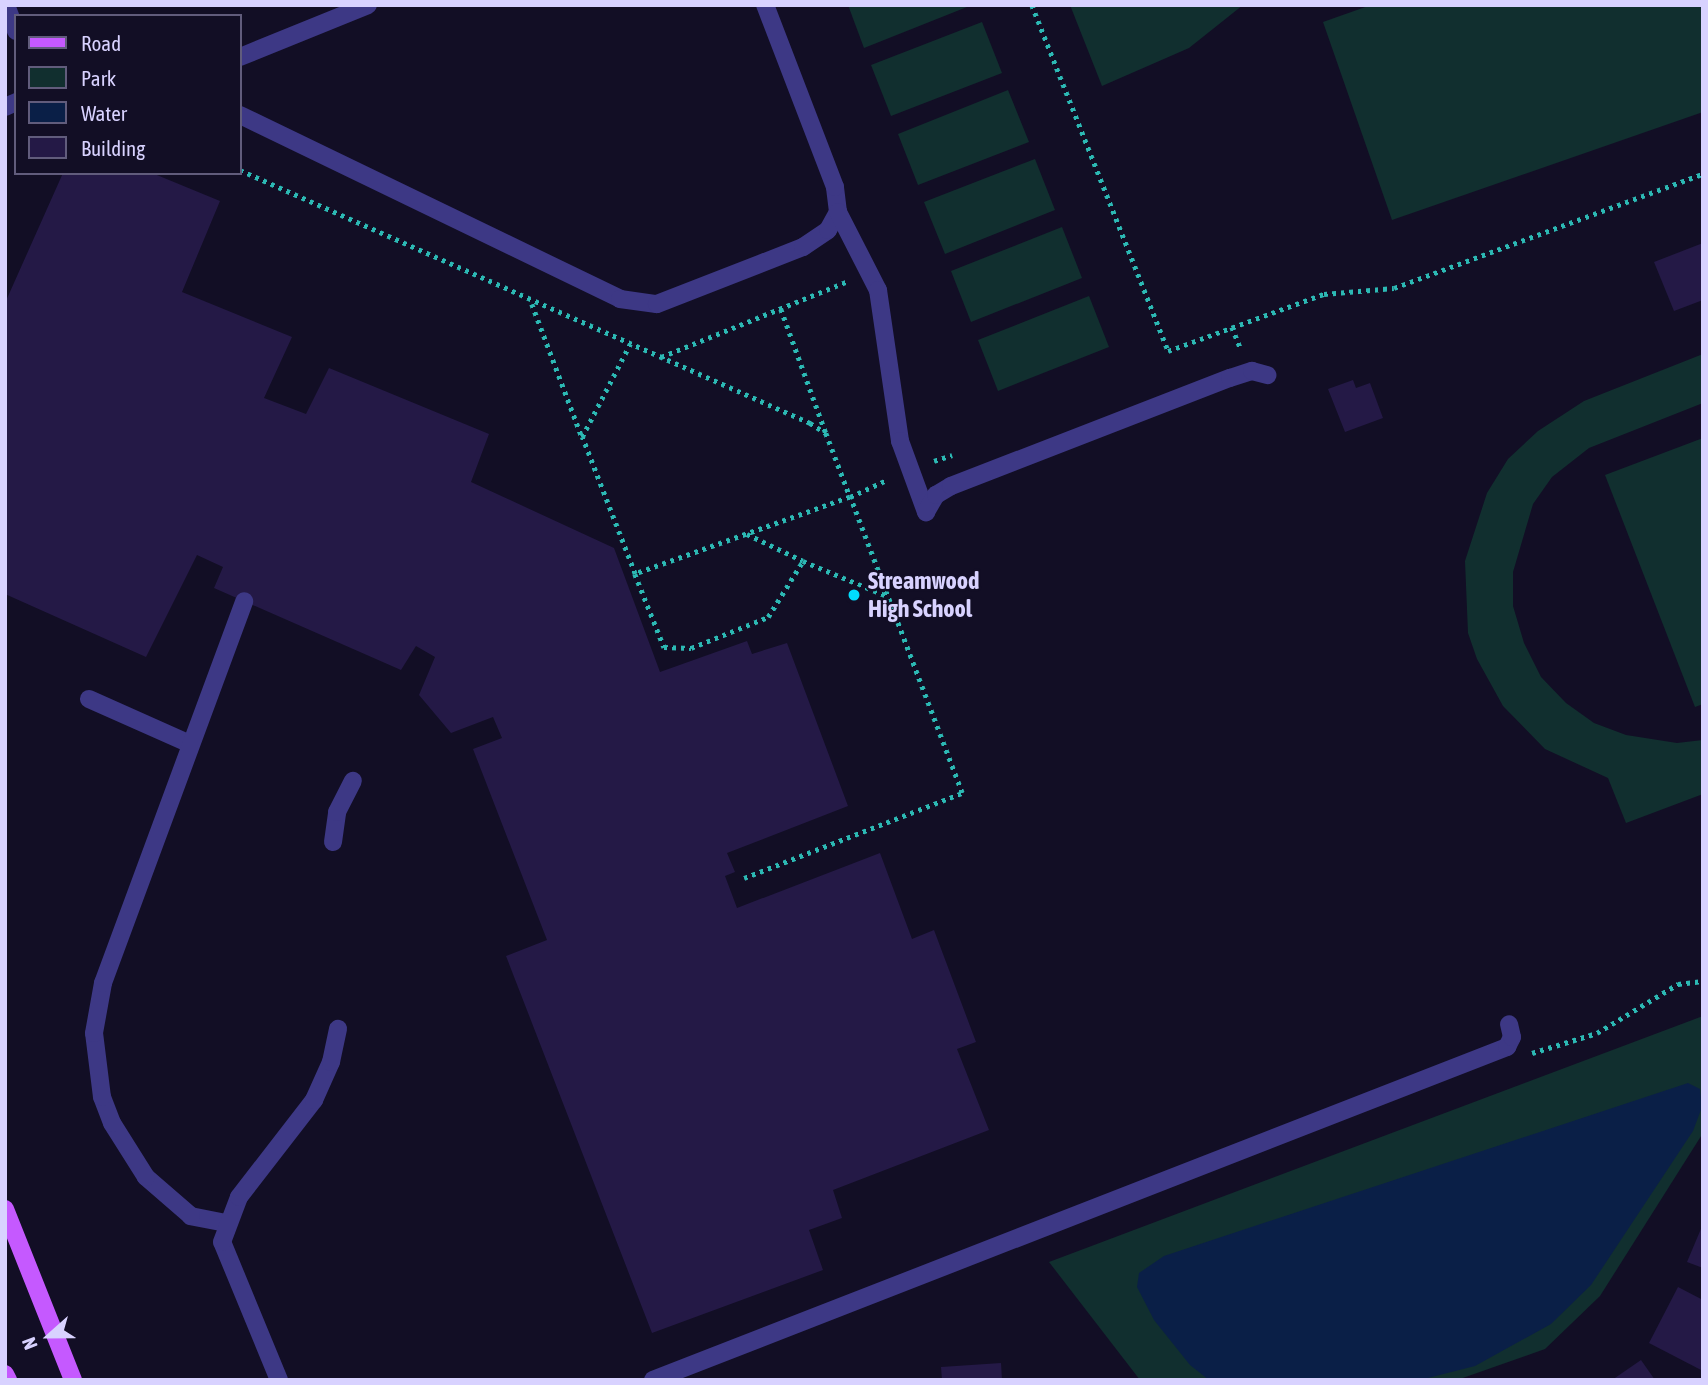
<!DOCTYPE html>
<style>
body{margin:0}
#map{position:relative;width:1708px;height:1385px;overflow:hidden;background:#120e25;font-family:"Asap Condensed",sans-serif}
div>[style]{position:absolute}
[style*='--x']{left:calc(var(--x)*1px);top:calc(var(--y)*1px);width:calc(var(--w)*1px);rotate:calc(var(--a)*1deg)}
.green>*{inset:0;background:#112f2f}
.water>*{inset:0;background:#0a1f47}
.building>*{inset:0;background:#241946}
.path>*{height:4.5px;margin-top:-2.25px;transform-origin:0;background:repeating-linear-gradient(90deg,#2cb9b4 0 3.5px,transparent 0 8.5px)}
.minor>*{height:18px;margin:-9px;padding:0 9px;transform-origin:9px;border-radius:9px;background:#3d3885}
.major>*{height:18px;margin:-9px;padding:0 9px;transform-origin:9px;border-radius:9px;background:#c559ff}
.dots>*{width:19px;height:19px;translate:-50% -50%;box-sizing:border-box;border:4px solid #120e25;border-radius:50%}
span{translate:-50% -50%;white-space:nowrap;text-align:center;line-height:1.15;-webkit-text-stroke:5px #120e25;paint-order:stroke}
.poi-label{font-size:24px;color:#d8d2ff;font-weight:700}
.left{translate:0 -50%;text-align:left}
.frame{position:absolute;inset:0;border:7px solid #d8d2ff;pointer-events:none}
.legend{position:absolute;left:14px;top:14px;width:228px;height:161px;box-sizing:border-box;background:#120e25;border:2px solid #615c7c;margin:0;padding:9px 12px;list-style:none;font-size:21px;color:#d8d2ff}
.legend li{display:flex;align-items:center;gap:14px;height:35px}
.legend b{width:35px;border:2px solid #615c7c}
.north{position:absolute;left:14px;top:1301px;width:70px;height:70px;-webkit-text-stroke:5px #120e25;paint-order:stroke;rotate:249deg;font-size:19px;font-weight:700;line-height:28px;text-align:center;color:#d8d2ff}
.north::after{content:'';display:block;margin:auto;width:24px;height:32px;background:#d8d2ff;clip-path:polygon(50% 0,100% 100%,50% 72%,0 100%)}
</style>
<div id="map">
<div class="green">
<i style="clip-path:polygon(848px 5px,972px 5px,864px 48px)"></i>
<i style="clip-path:polygon(1070px 5px,1243px 5px,1189px 48px,1102px 86px)"></i>
<i style="clip-path:polygon(1371px 5px,1703px 5px,1703px 112px,1392px 220px,1323px 22px)"></i>
<i style="clip-path:polygon(982px 22px,1002px 73px,891px 116px,871px 65px)"></i>
<i style="clip-path:polygon(1008px 90px,1029px 142px,918px 185px,898px 134px)"></i>
<i style="clip-path:polygon(1035px 159px,1055px 210px,945px 254px,924px 202px)"></i>
<i style="clip-path:polygon(1062px 227px,1082px 278px,971px 322px,951px 271px)"></i>
<i style="clip-path:polygon(1089px 296px,1109px 347px,998px 391px,978px 340px)"></i>
<i style="clip-path:polygon(1703px 354px,1703px 403px,1589px 448px,1552px 477px,1533px 504px,1513px 572px,1513px 606px,1524px 643px,1541px 677px,1566px 703px,1594px 723px,1626px 735px,1677px 743px,1703px 740px,1703px 794px,1626px 823px,1608px 778px,1545px 749px,1503px 706px,1477px 659px,1468px 633px,1465px 561px,1487px 493px,1508px 459px,1538px 431px,1584px 401px)"></i>
<i style="clip-path:polygon(1703px 438px,1703px 704px,1695px 707px,1605px 475px)"></i>
<i style="clip-path:polygon(1703px 1016px,1703px 1133px,1600px 1296px,1545px 1349px,1457px 1380px,1140px 1380px,1049px 1262px)"></i>
</div>
<div class="water">
<i style="clip-path:polygon(1688px 1083px,1700px 1089px,1702px 1107px,1693px 1131px,1591px 1285px,1551px 1324px,1475px 1366px,1420px 1380px,1209px 1380px,1190px 1365px,1154px 1320px,1137px 1287px,1139px 1273px,1164px 1256px)"></i>
</div>
<div class="building">
<i style="clip-path:polygon(63px 173px,152px 173px,220px 201px,182px 292px,292px 337px,264px 398px,306px 414px,329px 368px,489px 434px,471px 482px,614px 548px,660px 672px,747px 641px,752px 654px,787px 643px,848px 806px,727px 853px,735px 872px,725px 876px,737px 908px,880px 853px,912px 939px,934px 930px,976px 1042px,957px 1049px,989px 1130px,833px 1190px,842px 1218px,809px 1230px,823px 1270px,652px 1333px,506px 956px,547px 940px,473px 749px,502px 738px,493px 717px,451px 733px,419px 695px,435px 657px,416px 646px,401px 670px,214px 588px,223px 567px,197px 555px,146px 657px,5px 594px,5px 303px)"></i>
<i style="clip-path:polygon(1703px 243px,1703px 300px,1674px 311px,1654px 262px)"></i>
<i style="clip-path:polygon(1353px 380px,1356px 388px,1370px 383px,1383px 418px,1345px 432px,1328px 389px)"></i>
<i style="clip-path:polygon(1703px 1224px,1703px 1268px,1687px 1262px)"></i>
<i style="clip-path:polygon(1678px 1287px,1703px 1300px,1703px 1371px,1649px 1343px)"></i>
<i style="clip-path:polygon(1641px 1360px,1655px 1380px,1612px 1380px)"></i>
<i style="clip-path:polygon(1001px 1363px,1002px 1380px,942px 1380px,941px 1367px)"></i>
</div>
<div class="path">
<i style="--x:1032;--y:5;--w:372;--a:68.5"></i>
<i style="--x:1168;--y:351;--w:166;--a:-20.1"></i>
<i style="--x:1324;--y:294;--w:70;--a:-4.9"></i>
<i style="--x:1394;--y:288;--w:329;--a:-20.3"></i>
<i style="--x:240;--y:170;--w:624;--a:23.93"></i>
<i style="--x:810;--y:423;--w:19;--a:32"></i>
<i style="--x:826;--y:433;--w:68;--a:69.4"></i>
<i style="--x:850;--y:497;--w:228;--a:160.3"></i>
<i style="--x:635;--y:574;--w:147;--a:-111.1"></i>
<i style="--x:582;--y:437;--w:105;--a:-62.7"></i>
<i style="--x:532;--y:304;--w:142;--a:69.4"></i>
<i style="--x:781;--y:309;--w:132;--a:70.1"></i>
<i style="--x:1232;--y:327;--w:24;--a:68"></i>
<i style="--x:661;--y:357;--w:202;--a:-22.1"></i>
<i style="--x:934;--y:461;--w:19;--a:-18"></i>
<i style="--x:747;--y:534;--w:62;--a:25.7"></i>
<i style="--x:635;--y:574;--w:79;--a:68.3"></i>
<i style="--x:664;--y:647;--w:27;--a:2"></i>
<i style="--x:691;--y:648;--w:83;--a:-21.9"></i>
<i style="--x:768;--y:617;--w:66;--a:-58"></i>
<i style="--x:803;--y:561;--w:91;--a:22.6"></i>
<i style="--x:744;--y:878;--w:234;--a:-21.3"></i>
<i style="--x:962;--y:793;--w:316;--a:-110.7"></i>
<i style="--x:850;--y:497;--w:41;--a:-24.7"></i>
<i style="--x:1532;--y:1053;--w:68;--a:-17.1"></i>
<i style="--x:1597;--y:1033;--w:95;--a:-31.2"></i>
<i style="--x:1678;--y:984;--w:25;--a:-7"></i>
</div>
<div class="minor">
<i style="--x:6;--y:5;--w:28;--a:69"></i>
<i style="--x:240;--y:57;--w:138;--a:-22.1"></i>
<i style="--x:5;--y:107;--w:12;--a:-24"></i>
<i style="--x:240;--y:115;--w:422;--a:25.8"></i>
<i style="--x:620;--y:299;--w:37;--a:8"></i>
<i style="--x:657;--y:304;--w:157;--a:-21.3"></i>
<i style="--x:803;--y:247;--w:30;--a:-34"></i>
<i style="--x:828;--y:230;--w:21;--a:-61"></i>
<i style="--x:838;--y:212;--w:25;--a:-97"></i>
<i style="--x:835;--y:187;--w:195;--a:-111"></i>
<i style="--x:838;--y:212;--w:88;--a:62.9"></i>
<i style="--x:878;--y:290;--w:153;--a:81.7"></i>
<i style="--x:900;--y:441;--w:76;--a:69.9"></i>
<i style="--x:926;--y:512;--w:20;--a:-60"></i>
<i style="--x:936;--y:495;--w:17;--a:-31"></i>
<i style="--x:951;--y:486;--w:299;--a:-21.2"></i>
<i style="--x:1230;--y:378;--w:23;--a:-18"></i>
<i style="--x:1252;--y:371;--w:16;--a:15"></i>
<i style="--x:89;--y:699;--w:111;--a:24"></i>
<i style="--x:333;--y:842;--w:30;--a:-82"></i>
<i style="--x:337;--y:812;--w:35;--a:-63"></i>
<i style="--x:226;--y:1223;--w:36;--a:-169"></i>
<i style="--x:191;--y:1216;--w:60;--a:-139.1"></i>
<i style="--x:146;--y:1177;--w:64;--a:-122.2"></i>
<i style="--x:112;--y:1123;--w:28;--a:-111"></i>
<i style="--x:102;--y:1097;--w:64;--a:-97.1"></i>
<i style="--x:94;--y:1033;--w:51;--a:-79.8"></i>
<i style="--x:103;--y:983;--w:407;--a:-69.7"></i>
<i style="--x:279;--y:1380;--w:149;--a:-112.4"></i>
<i style="--x:222;--y:1242;--w:48;--a:-69.3"></i>
<i style="--x:239;--y:1197;--w:123;--a:-52.3"></i>
<i style="--x:314;--y:1100;--w:42;--a:-65.9"></i>
<i style="--x:331;--y:1062;--w:34;--a:-78"></i>
<i style="--x:653;--y:1380;--w:917;--a:-21.3"></i>
<i style="--x:1507;--y:1047;--w:11;--a:-63"></i>
<i style="--x:1512;--y:1037;--w:13;--a:-103"></i>
</div>
<div class="major">
<i style="--x:5;--y:1209;--w:184;--a:68.3"></i>
<i style="--x:5;--y:1374;--w:7;--a:63"></i>
</div>
<div class="dots">
<i style="left:854px;top:595px;background:#00ddfd"></i>
</div>
<div class="poi-label">
<span class="left" style="left:868px;top:595px">Streamwood<br>High School</span>
</div>
<div class="frame"></div>
<ul class="legend">
<li><b style="height:9px;background:#c559ff"></b>Road</li>
<li><b style="height:19px;background:#112f2f"></b>Park</li>
<li><b style="height:19px;background:#0a1f47"></b>Water</li>
<li><b style="height:19px;background:#241946"></b>Building</li>
</ul>
<div class="north">N</div>
</div>
